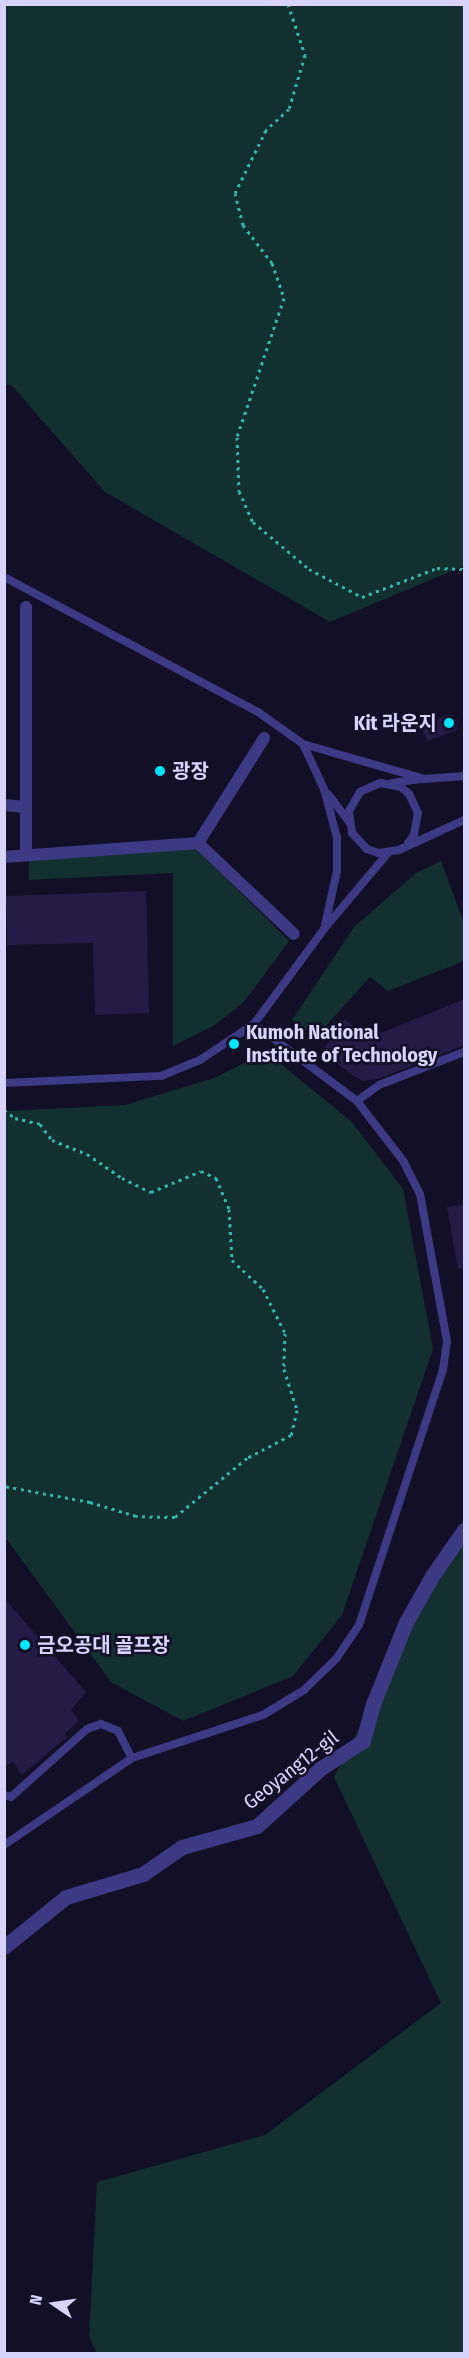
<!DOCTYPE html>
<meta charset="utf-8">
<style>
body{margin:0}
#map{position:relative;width:469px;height:2358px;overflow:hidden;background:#130f26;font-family:"Fira Sans Condensed","Noto Sans KR",sans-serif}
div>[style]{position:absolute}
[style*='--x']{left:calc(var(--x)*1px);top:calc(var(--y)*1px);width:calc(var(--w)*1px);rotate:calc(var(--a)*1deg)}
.green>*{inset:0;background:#12302f}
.building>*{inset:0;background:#241b47}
.path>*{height:3px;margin-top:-1.5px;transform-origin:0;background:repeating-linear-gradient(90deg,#2fb8b0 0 3px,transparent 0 7.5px)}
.service>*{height:8px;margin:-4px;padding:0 4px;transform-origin:4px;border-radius:4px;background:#3d3a85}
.pedestrian>*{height:12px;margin:-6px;padding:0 6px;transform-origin:6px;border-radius:6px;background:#3d3a85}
.minor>*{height:15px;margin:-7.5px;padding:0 7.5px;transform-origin:7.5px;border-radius:7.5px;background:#3d3a85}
.dots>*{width:16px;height:16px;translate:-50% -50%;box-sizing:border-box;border:3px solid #130f26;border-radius:50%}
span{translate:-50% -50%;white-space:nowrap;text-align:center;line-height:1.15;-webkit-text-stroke:5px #130f26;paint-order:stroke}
.poi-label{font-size:20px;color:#d9d4ff;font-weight:700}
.right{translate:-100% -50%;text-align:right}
.left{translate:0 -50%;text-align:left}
.street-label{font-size:20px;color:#d9d4ff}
.frame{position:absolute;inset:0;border:6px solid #d9d4ff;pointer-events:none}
.north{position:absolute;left:24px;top:2274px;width:60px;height:60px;-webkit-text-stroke:4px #130f26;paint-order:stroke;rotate:283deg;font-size:16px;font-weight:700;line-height:24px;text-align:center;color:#d9d4ff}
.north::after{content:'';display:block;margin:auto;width:21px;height:27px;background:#d9d4ff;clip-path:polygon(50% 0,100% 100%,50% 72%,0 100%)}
</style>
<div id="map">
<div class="green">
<i style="clip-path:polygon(5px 4px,464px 5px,464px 566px,330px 622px,105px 492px,12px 386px,5px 384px)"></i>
<i style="clip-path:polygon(197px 849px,289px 941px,244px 1002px,215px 1025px,173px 1046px,173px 873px,29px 880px,29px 854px)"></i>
<i style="clip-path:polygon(441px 861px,464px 923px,464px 961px,388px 991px,370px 977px,316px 1037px,292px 1020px,354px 927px,416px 873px)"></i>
<i style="clip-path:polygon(266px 1052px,352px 1122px,403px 1189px,433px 1349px,342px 1615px,293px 1676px,183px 1721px,111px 1682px,5px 1537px,5px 1111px,125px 1105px,214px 1078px)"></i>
<i style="clip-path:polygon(464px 1524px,464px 2353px,97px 2354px,89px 2336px,97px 2182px,265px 2135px,441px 2003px,334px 1777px)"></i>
</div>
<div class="building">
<i style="clip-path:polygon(446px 714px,458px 720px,457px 730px,427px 741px,423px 730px)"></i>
<i style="clip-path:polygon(146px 891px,149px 1013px,95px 1015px,93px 943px,7px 945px,6px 896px)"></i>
<i style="clip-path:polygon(465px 999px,465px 1045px,378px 1079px,362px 1081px,321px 1053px,344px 1019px,371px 1037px)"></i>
<i style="clip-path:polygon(465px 1204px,465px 1268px,458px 1269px,447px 1207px)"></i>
<i style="clip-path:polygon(4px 1598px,86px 1692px,71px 1710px,79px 1721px,65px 1733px,67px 1737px,22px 1775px,13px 1762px,4px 1767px)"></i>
</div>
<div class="path">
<i style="--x:288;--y:4;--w:54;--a:71.6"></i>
<i style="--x:305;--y:55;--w:56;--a:106.5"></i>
<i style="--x:289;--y:109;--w:31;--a:138"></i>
<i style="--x:266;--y:130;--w:70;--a:116.2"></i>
<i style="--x:235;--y:193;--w:33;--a:76"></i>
<i style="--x:243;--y:225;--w:48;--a:52.7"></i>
<i style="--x:272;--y:263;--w:37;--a:71"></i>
<i style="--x:284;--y:298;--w:147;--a:108.7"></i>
<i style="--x:237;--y:437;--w:54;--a:87.9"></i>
<i style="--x:239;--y:491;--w:34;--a:66"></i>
<i style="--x:253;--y:522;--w:73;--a:40"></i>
<i style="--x:309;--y:569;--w:60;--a:27.8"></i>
<i style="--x:362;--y:597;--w:80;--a:-21.1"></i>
<i style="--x:437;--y:568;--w:27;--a:2"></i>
<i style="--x:4;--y:1110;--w:14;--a:36"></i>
<i style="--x:15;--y:1118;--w:26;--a:13"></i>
<i style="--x:40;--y:1124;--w:20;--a:53"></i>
<i style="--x:52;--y:1140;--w:38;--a:22"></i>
<i style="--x:87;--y:1154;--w:42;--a:34.4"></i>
<i style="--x:122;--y:1178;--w:32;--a:26"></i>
<i style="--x:151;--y:1192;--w:54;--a:-22.8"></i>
<i style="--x:201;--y:1171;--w:17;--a:25"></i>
<i style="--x:216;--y:1178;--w:34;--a:67"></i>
<i style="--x:229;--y:1209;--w:51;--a:86.6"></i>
<i style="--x:232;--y:1260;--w:42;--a:43.1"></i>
<i style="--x:263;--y:1289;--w:49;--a:63.4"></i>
<i style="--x:285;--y:1333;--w:36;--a:92"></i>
<i style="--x:284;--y:1369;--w:43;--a:72.4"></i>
<i style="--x:297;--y:1410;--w:26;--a:103"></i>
<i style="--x:291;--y:1435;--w:50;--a:152.4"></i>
<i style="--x:247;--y:1458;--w:93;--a:140.7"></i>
<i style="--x:175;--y:1517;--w:39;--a:-179"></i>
<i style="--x:136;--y:1516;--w:48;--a:-163.1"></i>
<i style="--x:90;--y:1502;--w:87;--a:-169.5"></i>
</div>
<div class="service">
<i style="--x:4;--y:577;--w:288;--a:28"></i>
<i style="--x:258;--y:712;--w:55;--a:35.4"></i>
<i style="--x:303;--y:744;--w:126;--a:16.1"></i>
<i style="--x:424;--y:779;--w:40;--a:-4.3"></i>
<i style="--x:303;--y:744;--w:50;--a:65"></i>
<i style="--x:324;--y:789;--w:51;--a:75.1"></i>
<i style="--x:337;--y:838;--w:33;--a:90"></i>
<i style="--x:337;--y:871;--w:55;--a:102.5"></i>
<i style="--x:392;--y:783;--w:29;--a:-8"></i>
<i style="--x:328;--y:794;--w:35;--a:53"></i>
<i style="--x:408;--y:843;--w:10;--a:-53"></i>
<i style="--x:414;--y:835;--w:22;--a:-80"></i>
<i style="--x:418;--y:813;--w:21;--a:-115"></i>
<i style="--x:409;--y:794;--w:11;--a:-139"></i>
<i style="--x:401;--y:787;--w:21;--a:-169"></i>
<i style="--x:380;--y:783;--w:22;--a:156"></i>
<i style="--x:360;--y:792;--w:22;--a:120"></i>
<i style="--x:349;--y:811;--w:22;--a:82"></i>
<i style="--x:352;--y:833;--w:22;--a:47"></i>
<i style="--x:367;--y:849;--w:12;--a:20"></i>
<i style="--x:378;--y:853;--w:21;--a:-8"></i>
<i style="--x:399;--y:850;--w:72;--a:-24.8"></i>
<i style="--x:4;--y:1083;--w:157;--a:-2.6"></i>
<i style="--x:161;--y:1076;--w:42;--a:-22.3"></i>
<i style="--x:200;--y:1060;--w:65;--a:-33.7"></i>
<i style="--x:254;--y:1024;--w:118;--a:-53.6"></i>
<i style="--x:324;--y:929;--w:99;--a:-49.9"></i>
<i style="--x:357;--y:1101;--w:27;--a:-36"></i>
<i style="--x:379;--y:1085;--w:91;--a:-21.2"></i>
<i style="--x:4;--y:1795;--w:7;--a:16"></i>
<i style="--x:11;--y:1797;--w:102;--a:-41.8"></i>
<i style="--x:87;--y:1729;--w:15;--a:-20"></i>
<i style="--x:101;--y:1724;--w:18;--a:22"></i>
<i style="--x:118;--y:1731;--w:30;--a:63"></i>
<i style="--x:4;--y:1845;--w:155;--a:-34.2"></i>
<i style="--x:132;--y:1758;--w:138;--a:-18.2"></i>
<i style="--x:263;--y:1715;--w:48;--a:-31.4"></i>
<i style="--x:304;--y:1690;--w:45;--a:-44.1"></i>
<i style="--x:336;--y:1659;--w:41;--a:-55.9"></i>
<i style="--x:359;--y:1625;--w:268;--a:-71.8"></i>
<i style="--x:443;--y:1370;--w:29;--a:-82"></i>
<i style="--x:447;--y:1341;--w:149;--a:-100.4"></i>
<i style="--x:420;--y:1194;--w:36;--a:-117"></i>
<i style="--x:404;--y:1162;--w:77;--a:-127.6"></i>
<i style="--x:357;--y:1101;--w:129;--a:-143.2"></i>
</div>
<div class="pedestrian">
<i style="--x:4;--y:805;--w:22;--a:5"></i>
<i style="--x:198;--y:843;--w:124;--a:-57.8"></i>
<i style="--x:26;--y:853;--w:246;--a:-90"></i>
<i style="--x:4;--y:857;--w:195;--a:-4.1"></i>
<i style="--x:198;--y:843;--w:132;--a:43.5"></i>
</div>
<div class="minor">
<i style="--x:4;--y:1947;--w:80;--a:-38.9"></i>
<i style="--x:66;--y:1897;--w:80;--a:-16.6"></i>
<i style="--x:143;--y:1874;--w:47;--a:-34.7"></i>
<i style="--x:182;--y:1847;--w:78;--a:-15.6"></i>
<i style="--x:257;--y:1826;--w:86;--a:-42.2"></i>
<i style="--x:321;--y:1768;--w:50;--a:-32.7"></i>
<i style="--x:363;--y:1741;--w:38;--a:-75"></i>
<i style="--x:373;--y:1704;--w:88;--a:-68.1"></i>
<i style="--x:406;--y:1622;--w:53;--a:-60.5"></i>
<i style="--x:432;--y:1576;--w:56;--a:-55.2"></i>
</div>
<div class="dots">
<i style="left:449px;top:723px;background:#00e5ff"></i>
<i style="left:160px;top:771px;background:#00e5ff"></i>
<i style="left:234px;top:1044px;background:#00e5ff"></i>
<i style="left:25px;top:1645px;background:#00e5ff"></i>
</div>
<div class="poi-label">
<span class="right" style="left:437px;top:723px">Kit 라운지</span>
<span class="left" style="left:172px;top:771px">광장</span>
<span class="left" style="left:246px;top:1044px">Kumoh National<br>Institute of Technology</span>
<span class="left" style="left:37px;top:1645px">금오공대 골프장</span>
</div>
<div class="street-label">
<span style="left:291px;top:1770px;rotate:-38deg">Geoyang12-gil</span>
</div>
<div class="frame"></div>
<div class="north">N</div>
</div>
